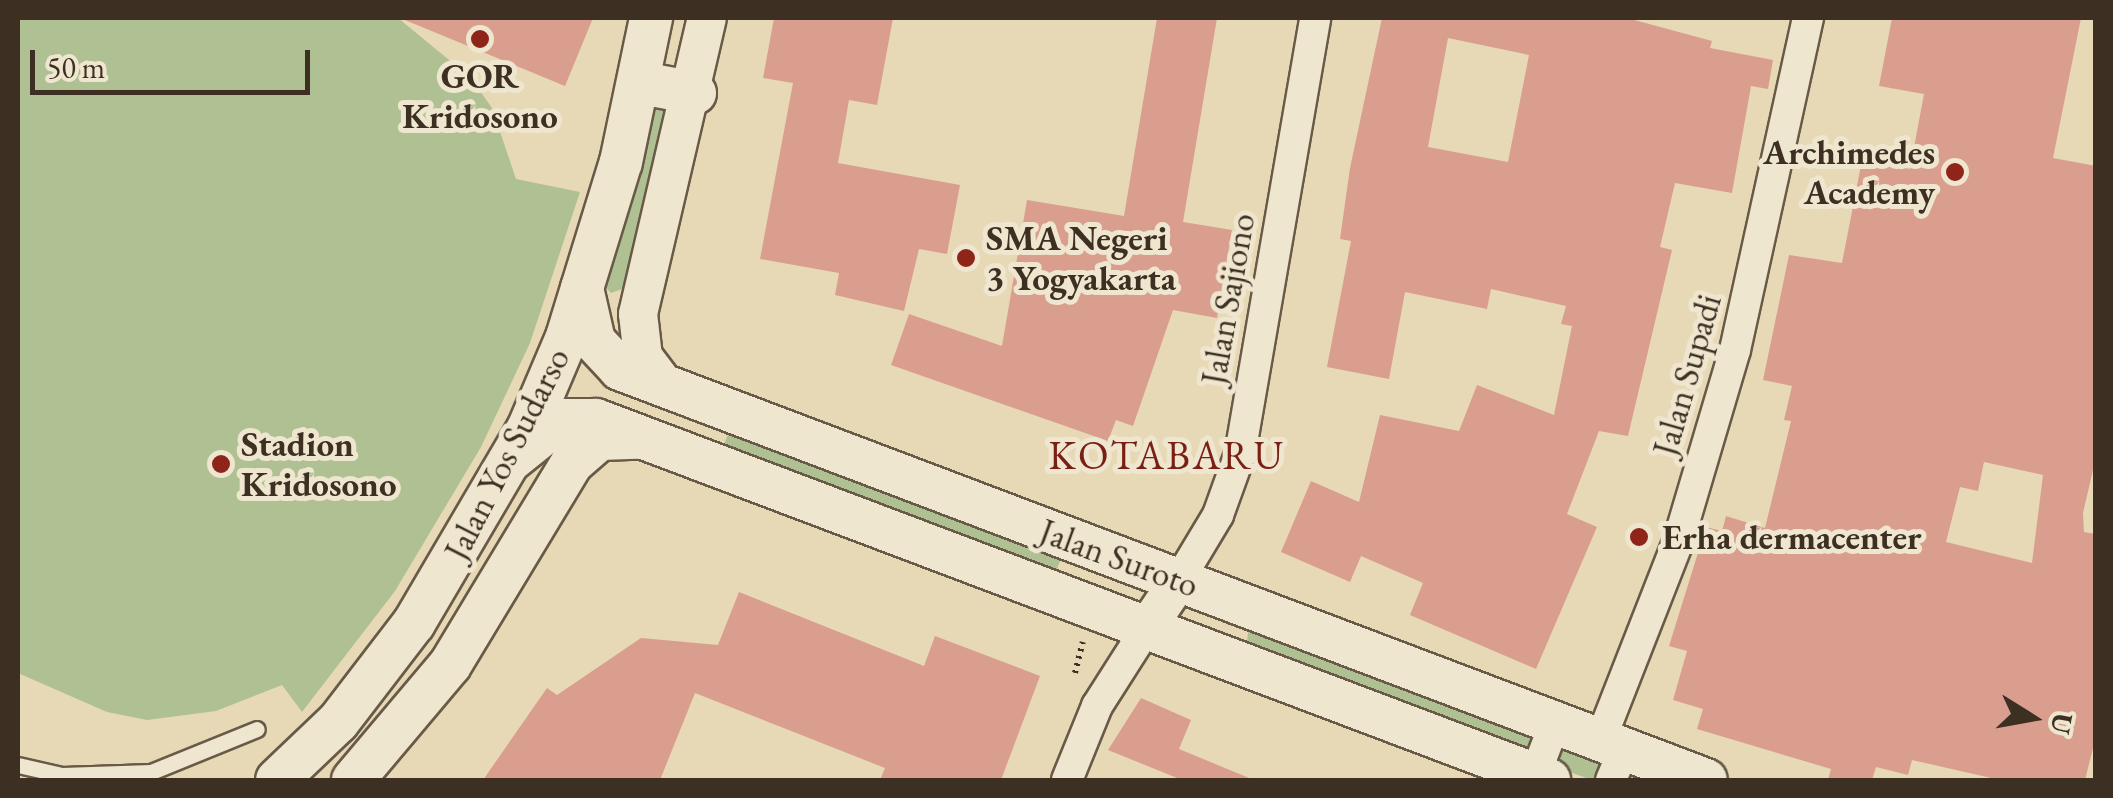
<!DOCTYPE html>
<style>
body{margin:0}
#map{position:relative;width:2113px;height:798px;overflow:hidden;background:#e7d8b6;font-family:"EB Garamond",serif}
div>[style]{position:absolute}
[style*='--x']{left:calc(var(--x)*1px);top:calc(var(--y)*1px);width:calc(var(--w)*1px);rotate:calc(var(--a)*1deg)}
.green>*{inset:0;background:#afc092}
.building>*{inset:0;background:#da9e8f}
.path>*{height:6px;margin-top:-3px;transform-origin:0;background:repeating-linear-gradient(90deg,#3d3022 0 2.5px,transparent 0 7.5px)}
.roads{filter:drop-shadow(2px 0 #685a47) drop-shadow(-2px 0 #685a47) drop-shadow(0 2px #685a47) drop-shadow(0 -2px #685a47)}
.service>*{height:15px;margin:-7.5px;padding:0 7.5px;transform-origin:7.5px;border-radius:7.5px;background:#efe6d0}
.minor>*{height:30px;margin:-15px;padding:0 15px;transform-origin:15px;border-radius:15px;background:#efe6d0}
.tertiary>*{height:38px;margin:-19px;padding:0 19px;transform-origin:19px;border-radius:19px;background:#efe6d0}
.secondary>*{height:42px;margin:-21px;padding:0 21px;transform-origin:21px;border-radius:21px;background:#efe6d0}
.dots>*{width:28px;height:28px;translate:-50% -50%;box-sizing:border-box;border:5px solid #efe6d0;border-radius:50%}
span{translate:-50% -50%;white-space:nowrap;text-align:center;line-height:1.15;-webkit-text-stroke:10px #efe6d0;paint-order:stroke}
.poi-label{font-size:35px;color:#3d3022;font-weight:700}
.right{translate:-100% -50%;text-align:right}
.left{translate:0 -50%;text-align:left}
.street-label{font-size:35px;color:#3d3022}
.quarter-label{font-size:40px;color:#7a1f14;letter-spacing:2.5px}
.frame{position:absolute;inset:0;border:20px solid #3d3022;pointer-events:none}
.north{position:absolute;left:1983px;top:668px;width:100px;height:100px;-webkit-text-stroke:8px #efe6d0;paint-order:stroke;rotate:101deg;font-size:28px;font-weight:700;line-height:40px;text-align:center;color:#3d3022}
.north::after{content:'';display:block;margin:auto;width:35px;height:45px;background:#3d3022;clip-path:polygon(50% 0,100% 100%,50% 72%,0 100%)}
.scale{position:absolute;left:30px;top:50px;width:280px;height:45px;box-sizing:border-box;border:5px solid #3d3022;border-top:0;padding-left:12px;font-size:30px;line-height:35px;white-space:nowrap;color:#3d3022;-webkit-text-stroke:8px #efe6d0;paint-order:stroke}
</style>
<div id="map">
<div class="green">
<i style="clip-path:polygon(18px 18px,398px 18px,471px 78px,492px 108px,516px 179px,580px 192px,530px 343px,481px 447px,395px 591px,302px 712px,282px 685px,216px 711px,147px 720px,107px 712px,18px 673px)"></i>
<i style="clip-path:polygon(652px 104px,672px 105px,625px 288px,611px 293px,601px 282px)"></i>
<i style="clip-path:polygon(730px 430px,1061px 558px,1053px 580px,721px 451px)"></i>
<i style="clip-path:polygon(1249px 626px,1667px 780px,1592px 780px,1485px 741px,1246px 649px)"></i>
</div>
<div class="building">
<i style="clip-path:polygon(400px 18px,593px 18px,565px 86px)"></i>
<i style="clip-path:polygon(774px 18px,893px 18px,877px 105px,849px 100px,838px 163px,960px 185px,947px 254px,919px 249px,904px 311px,835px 295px,839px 273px,760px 259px,793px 83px,763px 78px)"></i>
<i style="clip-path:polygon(1157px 18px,1217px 18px,1183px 222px,1232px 230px,1217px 318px,1173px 310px,1133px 426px,1116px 420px,1108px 441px,891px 365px,909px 314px,1002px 346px,1027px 200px,1124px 216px)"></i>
<i style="clip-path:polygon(evenodd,1382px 18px,1627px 18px,1712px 41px,1710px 48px,1773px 60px,1768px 89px,1751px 86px,1732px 193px,1675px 183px,1660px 247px,1672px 250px,1628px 436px,1599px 431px,1567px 514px,1597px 527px,1536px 669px,1410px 615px,1423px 583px,1361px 556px,1350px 582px,1281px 552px,1311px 481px,1359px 502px,1380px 415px,1459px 431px,1477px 385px,1554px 415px,1572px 326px,1561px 324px,1566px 306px,1491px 289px,1487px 309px,1405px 292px,1389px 379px,1327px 367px,1351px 241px,1340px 239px,1350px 168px,1382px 18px,1448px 38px,1529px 55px,1508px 162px,1428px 147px,1448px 38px)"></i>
<i style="clip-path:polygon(evenodd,1892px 18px,2081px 18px,2053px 158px,2096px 166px,2096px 457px,2083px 513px,2084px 532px,2096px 534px,2096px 736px,2085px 780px,2000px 780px,1912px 760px,1908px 775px,1876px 767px,1872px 780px,1828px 780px,1831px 769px,1697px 729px,1703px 709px,1673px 700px,1687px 651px,1669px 646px,1706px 527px,1722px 531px,1726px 516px,1765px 528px,1791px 421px,1784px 420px,1792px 386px,1763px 380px,1789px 255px,1842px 263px,1862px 160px,1910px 169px,1924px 94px,1879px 86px,1892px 18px,1984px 462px,2043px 475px,2032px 563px,1946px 542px,1960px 487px,1978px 491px,1984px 462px)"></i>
<i style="clip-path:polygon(739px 592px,924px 666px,935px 636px,1040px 676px,1001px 780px,880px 780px,885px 768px,695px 693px,660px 780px,483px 780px,547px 688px,557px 695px,641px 638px,718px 645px)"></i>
<i style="clip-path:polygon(1141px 698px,1191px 720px,1179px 749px,1254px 780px,1182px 780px,1108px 750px)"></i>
</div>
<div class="path">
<i style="--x:1075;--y:673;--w:32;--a:-76"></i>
</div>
<div class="roads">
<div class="service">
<i style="--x:18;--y:765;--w:45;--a:12.8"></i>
<i style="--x:62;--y:775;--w:89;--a:-1.9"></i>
<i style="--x:151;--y:772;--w:114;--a:-22.1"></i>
</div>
<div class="minor">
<i style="--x:1179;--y:580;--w:76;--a:-59"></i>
<i style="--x:1218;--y:515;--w:65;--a:-70.2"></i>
<i style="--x:1240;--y:454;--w:442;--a:-80.2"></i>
<i style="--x:1600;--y:741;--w:217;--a:-68.6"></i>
<i style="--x:1679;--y:539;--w:197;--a:-73.5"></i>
<i style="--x:1735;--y:350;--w:340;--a:-77.6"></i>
<i style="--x:1067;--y:780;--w:80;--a:-67.9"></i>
<i style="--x:1097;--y:706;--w:91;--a:-57.5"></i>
<i style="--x:1533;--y:780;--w:61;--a:-68.9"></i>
<i style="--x:1611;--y:780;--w:33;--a:-67"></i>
</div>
<div class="tertiary">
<i style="--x:666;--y:387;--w:38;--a:-127"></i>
<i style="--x:643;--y:357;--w:43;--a:-96.6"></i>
<i style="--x:638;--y:314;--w:304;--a:-76.9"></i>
<i style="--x:1146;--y:629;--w:59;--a:-56"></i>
</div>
<div class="secondary">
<i style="--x:641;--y:83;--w:55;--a:10.5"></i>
<i style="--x:582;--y:288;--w:54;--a:77.2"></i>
<i style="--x:594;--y:341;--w:38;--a:47"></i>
<i style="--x:620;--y:369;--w:1161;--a:20.73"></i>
<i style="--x:511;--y:460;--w:64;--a:-38.7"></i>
<i style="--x:561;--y:420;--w:35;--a:0"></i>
<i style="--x:596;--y:420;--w:1019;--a:20.69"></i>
<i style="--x:277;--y:780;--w:84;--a:-43.6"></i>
<i style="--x:338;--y:722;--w:125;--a:-52.5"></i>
<i style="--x:414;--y:623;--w:225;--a:-59.6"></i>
<i style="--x:528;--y:429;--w:100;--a:-67"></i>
<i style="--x:567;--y:337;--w:183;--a:-72.9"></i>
<i style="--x:621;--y:162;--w:147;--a:-78.2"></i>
<i style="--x:353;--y:780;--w:150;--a:-49.9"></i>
<i style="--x:450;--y:665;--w:236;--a:-58.9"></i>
<i style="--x:572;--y:463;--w:37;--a:-41"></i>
<i style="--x:600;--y:439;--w:37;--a:-2"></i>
</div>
</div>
<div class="dots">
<i style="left:480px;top:39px;background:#8f2418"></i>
<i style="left:1955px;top:172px;background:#8f2418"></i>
<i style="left:966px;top:258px;background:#8f2418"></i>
<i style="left:221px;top:464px;background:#8f2418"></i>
<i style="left:1639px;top:537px;background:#8f2418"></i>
</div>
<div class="poi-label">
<span style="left:480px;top:96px">GOR<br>Kridosono</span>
<span class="right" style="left:1935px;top:172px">Archimedes<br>Academy</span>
<span class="left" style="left:986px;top:258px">SMA Negeri<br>3 Yogyakarta</span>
<span class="left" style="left:241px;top:464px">Stadion<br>Kridosono</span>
<span class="left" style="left:1662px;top:537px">Erha dermacenter</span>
</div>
<div class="street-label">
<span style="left:1228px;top:299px;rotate:-80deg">Jalan Sajiono</span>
<span style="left:1687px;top:375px;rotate:-74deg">Jalan Supadi</span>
<span style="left:507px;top:454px;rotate:-63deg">Jalan Yos Sudarso</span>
<span style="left:1119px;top:558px;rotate:20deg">Jalan Suroto</span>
</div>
<div class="quarter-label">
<span style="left:1167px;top:455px">KOTABARU</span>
</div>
<div class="frame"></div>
<div class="north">U</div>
<div class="scale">50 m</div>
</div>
